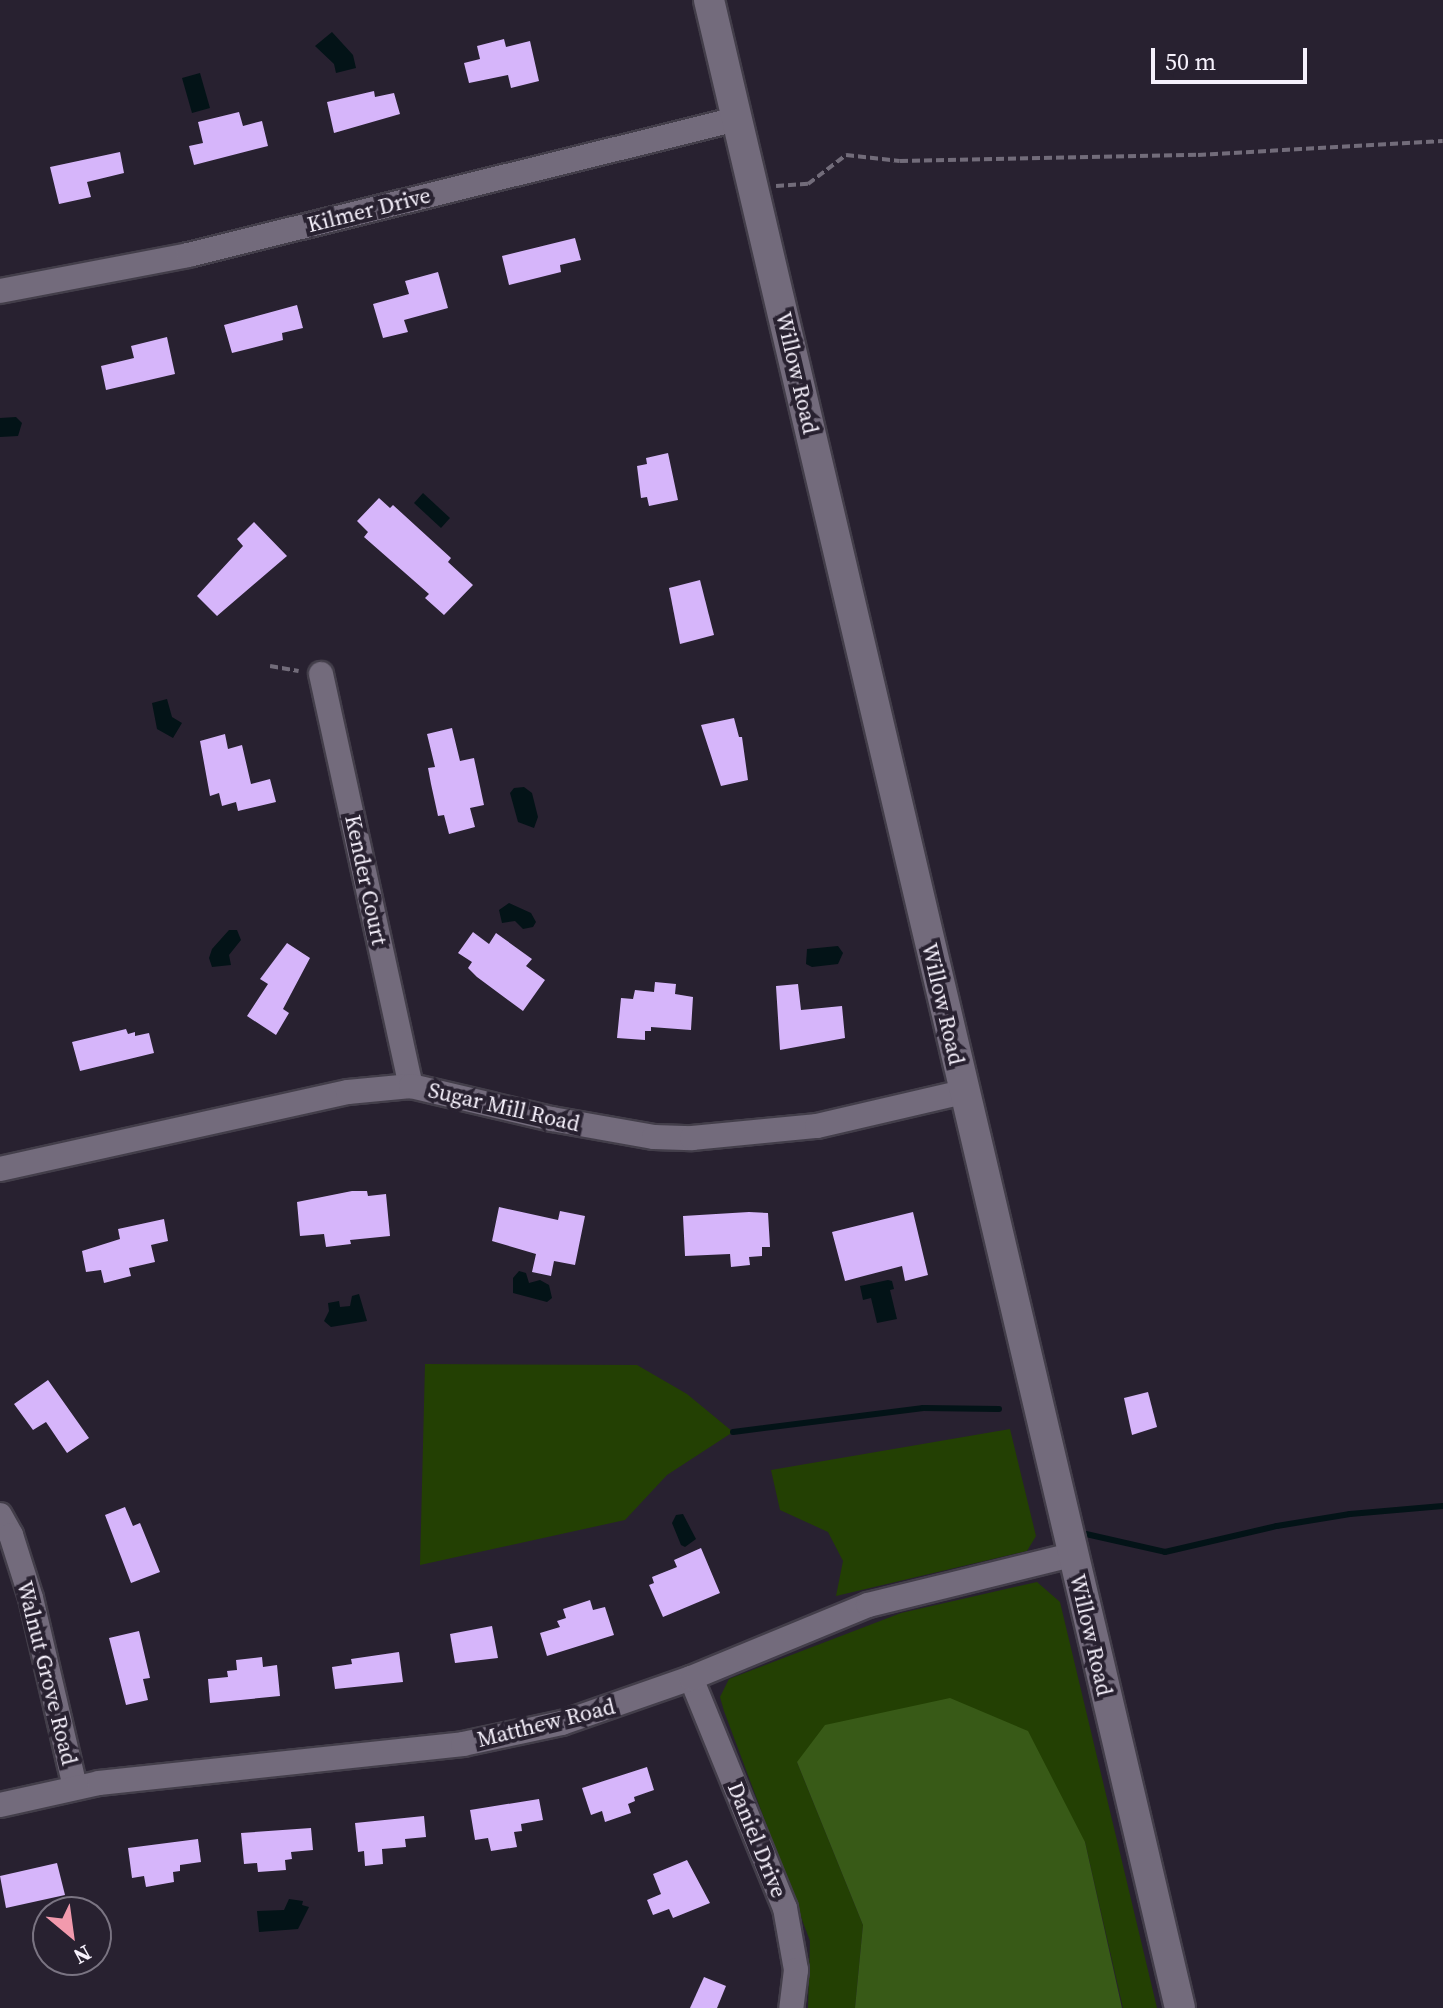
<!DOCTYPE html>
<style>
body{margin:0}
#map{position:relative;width:1443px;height:2008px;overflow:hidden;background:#282130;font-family:"Source Serif 4",serif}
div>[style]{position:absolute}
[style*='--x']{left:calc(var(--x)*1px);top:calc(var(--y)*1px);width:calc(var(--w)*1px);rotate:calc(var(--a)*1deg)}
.green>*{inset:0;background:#234003}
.forest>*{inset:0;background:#385a17}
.water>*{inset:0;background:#031317}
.stream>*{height:6px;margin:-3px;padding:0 3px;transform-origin:3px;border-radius:3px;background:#031317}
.building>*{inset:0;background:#d6b5fa}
.path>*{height:4px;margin-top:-2px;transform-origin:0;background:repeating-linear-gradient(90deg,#726c7a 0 8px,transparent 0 12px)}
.roads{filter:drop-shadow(2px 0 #433e4a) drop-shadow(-2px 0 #433e4a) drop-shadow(0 2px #433e4a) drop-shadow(0 -2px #433e4a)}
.minor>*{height:24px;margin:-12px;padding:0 12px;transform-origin:12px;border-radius:12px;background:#736b7c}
.tertiary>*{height:30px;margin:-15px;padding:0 15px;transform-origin:15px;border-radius:15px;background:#736b7c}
span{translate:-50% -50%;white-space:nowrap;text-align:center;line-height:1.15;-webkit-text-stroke:8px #282130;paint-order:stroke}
.street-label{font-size:22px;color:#f6f1fc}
.north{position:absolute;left:32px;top:1896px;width:80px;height:80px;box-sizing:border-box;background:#282130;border:2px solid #7a7482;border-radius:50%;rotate:151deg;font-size:22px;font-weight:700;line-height:32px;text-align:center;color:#f6f1fc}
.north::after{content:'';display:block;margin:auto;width:28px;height:36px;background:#f29aad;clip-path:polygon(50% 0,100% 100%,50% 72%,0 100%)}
.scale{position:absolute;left:1151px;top:48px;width:156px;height:36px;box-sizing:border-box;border:4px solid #f6f1fc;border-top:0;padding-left:10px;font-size:24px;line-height:28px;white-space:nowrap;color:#f6f1fc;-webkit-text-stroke:6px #282130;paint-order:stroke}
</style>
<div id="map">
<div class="green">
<i style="clip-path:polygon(425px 1364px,637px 1365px,687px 1394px,733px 1432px,667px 1475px,625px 1520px,420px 1565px)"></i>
<i style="clip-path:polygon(1010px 1429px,1036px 1536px,1027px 1551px,836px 1596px,843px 1561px,828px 1532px,780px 1510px,771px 1470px)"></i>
<i style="clip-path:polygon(1037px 1582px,1060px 1602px,1157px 2008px,1123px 2008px,1085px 1842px,797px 1762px,863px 1925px,855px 2008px,808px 2008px,810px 1941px,724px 1711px,720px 1697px,729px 1679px,901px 1613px)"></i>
</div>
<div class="forest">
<i style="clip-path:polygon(950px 1698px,1028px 1731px,1085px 1842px,1122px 2008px,855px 2008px,863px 1925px,797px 1762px,825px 1725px)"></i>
</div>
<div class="water">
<i style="clip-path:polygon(332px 32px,353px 55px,356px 68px,336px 73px,334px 64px,315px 46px)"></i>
<i style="clip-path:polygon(200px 73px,210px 108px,192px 113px,182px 78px)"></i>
<i style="clip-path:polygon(16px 417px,22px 423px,18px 436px,0 437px,0 418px)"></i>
<i style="clip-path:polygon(423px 493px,450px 518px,441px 528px,414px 503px)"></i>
<i style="clip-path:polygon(167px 699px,172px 717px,182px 723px,173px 738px,157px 729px,152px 703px)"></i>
<i style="clip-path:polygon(524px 787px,532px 793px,538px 817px,534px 828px,518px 822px,510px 793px,514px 788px)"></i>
<i style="clip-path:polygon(509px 903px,531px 913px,536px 922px,533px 927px,523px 929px,515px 921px,502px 923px,499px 910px)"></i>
<i style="clip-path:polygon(229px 930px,237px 930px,241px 940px,229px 955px,231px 965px,212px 967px,209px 958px,212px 949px)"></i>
<i style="clip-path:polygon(838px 946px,843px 953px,838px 964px,812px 967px,806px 964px,807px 949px)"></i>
<i style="clip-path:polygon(519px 1271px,526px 1273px,529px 1283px,540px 1280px,549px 1285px,552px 1298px,547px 1302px,513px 1293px,513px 1278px)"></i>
<i style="clip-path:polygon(888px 1280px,892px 1281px,894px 1289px,890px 1290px,897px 1319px,877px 1323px,871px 1298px,863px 1300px,860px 1286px)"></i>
<i style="clip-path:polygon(359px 1294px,367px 1321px,331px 1327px,324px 1321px,329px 1311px,328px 1303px,339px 1301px,340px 1307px,350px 1306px,352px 1296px)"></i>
<i style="clip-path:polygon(683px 1514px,696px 1539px,685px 1547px,681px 1545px,672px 1523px,676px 1515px)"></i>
<i style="clip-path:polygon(289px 1899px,303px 1901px,302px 1905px,309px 1907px,298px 1929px,259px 1932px,257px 1911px,284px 1910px)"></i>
</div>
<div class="stream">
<i style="--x:733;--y:1432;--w:192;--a:-7.2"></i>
<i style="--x:923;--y:1408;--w:76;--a:0.8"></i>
<i style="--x:1086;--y:1534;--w:81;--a:12.8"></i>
<i style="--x:1165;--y:1552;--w:115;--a:-13.1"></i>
<i style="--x:1277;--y:1526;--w:74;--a:-9.3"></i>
<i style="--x:1350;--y:1514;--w:93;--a:-4.9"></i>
</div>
<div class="building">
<i style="clip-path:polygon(504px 39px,506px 47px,530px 41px,539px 81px,511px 88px,508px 75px,469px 83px,464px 63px,480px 59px,477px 46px)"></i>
<i style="clip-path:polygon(374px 91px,375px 97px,394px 93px,400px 114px,334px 133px,327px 102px)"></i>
<i style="clip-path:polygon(239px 112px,243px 126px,262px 121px,268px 146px,194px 165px,189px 146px,203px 143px,198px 122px)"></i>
<i style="clip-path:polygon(120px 152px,124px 173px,87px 182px,91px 197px,59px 204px,50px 167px)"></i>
<i style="clip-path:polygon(575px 238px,581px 260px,560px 265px,561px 272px,509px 285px,502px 256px)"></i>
<i style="clip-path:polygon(438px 272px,448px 308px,404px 320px,408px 332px,383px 338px,373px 304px,409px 294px,405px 281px)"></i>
<i style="clip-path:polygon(297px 305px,303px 328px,282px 333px,283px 340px,232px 353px,224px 325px)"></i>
<i style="clip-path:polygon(167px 337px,175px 374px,106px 390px,101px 366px,134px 358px,131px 346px)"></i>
<i style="clip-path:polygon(668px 453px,678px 500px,649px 506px,647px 497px,641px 498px,637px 466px,647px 464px,646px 458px)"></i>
<i style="clip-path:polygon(379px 498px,390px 508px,393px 505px,439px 547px,451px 558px,448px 562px,473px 585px,444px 615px,425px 598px,429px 594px,364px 537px,368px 532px,357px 521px)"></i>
<i style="clip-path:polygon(254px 522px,287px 556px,217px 616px,197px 596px,243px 546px,237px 539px)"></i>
<i style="clip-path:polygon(700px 580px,714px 635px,680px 644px,669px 588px)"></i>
<i style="clip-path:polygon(734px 718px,739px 737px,742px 737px,748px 780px,721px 786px,701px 725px)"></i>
<i style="clip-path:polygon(452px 728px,460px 761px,474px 758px,484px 805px,470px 808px,475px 827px,449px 834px,444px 815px,438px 816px,431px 784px,428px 768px,435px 767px,427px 734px)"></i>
<i style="clip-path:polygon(225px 734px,228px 749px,242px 745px,251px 784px,270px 779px,276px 802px,238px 811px,236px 802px,222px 806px,219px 793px,210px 796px,200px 741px)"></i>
<i style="clip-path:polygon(473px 932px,489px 944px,496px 933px,532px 959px,526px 966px,545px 980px,523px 1011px,477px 977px,468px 968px,472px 962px,458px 953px)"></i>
<i style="clip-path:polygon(287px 943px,310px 958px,283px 1009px,289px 1013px,276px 1035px,247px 1016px,268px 984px,260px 979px)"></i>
<i style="clip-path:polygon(655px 982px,676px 984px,675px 994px,693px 997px,691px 1030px,651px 1027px,651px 1031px,645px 1031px,645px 1040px,617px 1038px,621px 998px,633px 999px,635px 990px,654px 992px)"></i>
<i style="clip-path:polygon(798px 984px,801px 1010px,842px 1006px,845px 1038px,780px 1050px,776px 986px)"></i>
<i style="clip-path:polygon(126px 1029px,128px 1034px,135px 1032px,135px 1036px,149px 1033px,154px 1053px,80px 1071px,72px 1042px)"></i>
<i style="clip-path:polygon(352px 1191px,367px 1191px,368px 1196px,386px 1194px,390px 1236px,350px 1240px,351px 1244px,326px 1247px,324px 1234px,300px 1236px,297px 1202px)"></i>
<i style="clip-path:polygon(499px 1207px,558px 1220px,560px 1211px,585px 1216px,575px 1265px,554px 1261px,551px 1276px,532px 1272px,536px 1254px,492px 1241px)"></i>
<i style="clip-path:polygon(749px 1212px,768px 1213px,770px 1247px,762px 1247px,762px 1256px,749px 1257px,750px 1265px,731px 1267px,730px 1254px,685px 1256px,683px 1216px)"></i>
<i style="clip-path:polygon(913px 1212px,928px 1275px,905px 1281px,902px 1266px,845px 1281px,832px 1232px)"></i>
<i style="clip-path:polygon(164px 1219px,168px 1241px,151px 1245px,155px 1262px,129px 1268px,131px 1276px,104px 1283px,101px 1270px,86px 1272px,82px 1251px,120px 1239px,118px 1229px)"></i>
<i style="clip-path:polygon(48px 1380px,89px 1438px,67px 1453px,46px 1422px,33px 1430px,14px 1404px)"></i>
<i style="clip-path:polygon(1148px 1392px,1157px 1427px,1132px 1435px,1124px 1398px)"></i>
<i style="clip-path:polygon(125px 1507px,133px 1526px,140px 1523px,160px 1572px,131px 1583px,105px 1515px)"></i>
<i style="clip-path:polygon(701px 1548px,720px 1593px,663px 1617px,649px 1585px,654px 1583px,652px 1577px,677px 1567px,674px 1560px)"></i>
<i style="clip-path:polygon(590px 1600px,593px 1610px,605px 1607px,614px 1635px,547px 1656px,540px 1633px,560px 1627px,557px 1621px,566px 1618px,563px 1609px)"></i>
<i style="clip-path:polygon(492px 1626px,498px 1658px,455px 1663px,450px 1634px)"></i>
<i style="clip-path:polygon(139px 1631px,150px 1678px,143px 1679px,148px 1700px,126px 1705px,109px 1638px)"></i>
<i style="clip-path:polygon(399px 1652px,403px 1682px,335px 1689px,332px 1667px,352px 1664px,351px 1659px)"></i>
<i style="clip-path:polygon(262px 1657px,263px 1667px,277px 1665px,280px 1696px,210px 1703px,208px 1679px,228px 1677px,227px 1671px,237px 1670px,236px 1660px)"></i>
<i style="clip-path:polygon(647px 1767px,654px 1790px,634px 1797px,635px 1801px,628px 1804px,631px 1813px,605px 1822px,602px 1811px,591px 1815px,582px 1788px)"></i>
<i style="clip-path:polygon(539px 1799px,543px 1820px,521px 1824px,522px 1831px,514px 1832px,517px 1847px,491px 1851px,488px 1838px,475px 1840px,470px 1810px)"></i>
<i style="clip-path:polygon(424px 1816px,426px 1837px,405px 1839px,406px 1847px,382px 1849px,383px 1864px,365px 1866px,364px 1851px,358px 1852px,355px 1823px)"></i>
<i style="clip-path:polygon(311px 1828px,313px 1850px,291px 1852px,292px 1859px,285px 1860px,286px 1870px,258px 1872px,257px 1863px,244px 1864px,241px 1833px)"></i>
<i style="clip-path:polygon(198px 1839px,201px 1862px,180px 1865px,180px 1871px,173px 1872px,174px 1882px,146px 1887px,144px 1876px,132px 1878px,128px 1848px)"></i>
<i style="clip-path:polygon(687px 1860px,710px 1903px,673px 1918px,669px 1909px,653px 1915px,647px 1900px,661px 1894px,653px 1874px)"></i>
<i style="clip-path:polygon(57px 1863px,65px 1895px,6px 1908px,0 1876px)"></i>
<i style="clip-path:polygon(704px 1977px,726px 1986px,717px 2008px,690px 2008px)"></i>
</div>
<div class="path">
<i style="--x:776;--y:186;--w:32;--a:-4"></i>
<i style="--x:808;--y:184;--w:48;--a:-37.3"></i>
<i style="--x:846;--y:155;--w:54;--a:6.3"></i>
<i style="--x:900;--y:161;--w:298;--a:-1.2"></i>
<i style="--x:1198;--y:155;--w:245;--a:-3.3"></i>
<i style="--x:270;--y:666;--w:29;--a:10"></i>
</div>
<div class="roads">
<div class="minor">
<i style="--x:0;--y:291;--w:191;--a:-10.8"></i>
<i style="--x:188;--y:255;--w:566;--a:-13.91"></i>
<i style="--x:321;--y:674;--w:422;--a:77.7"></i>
<i style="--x:0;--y:1169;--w:356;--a:-12.5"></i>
<i style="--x:348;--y:1092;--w:63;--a:-5.4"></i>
<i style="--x:411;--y:1086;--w:145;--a:13.2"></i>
<i style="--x:552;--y:1119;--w:104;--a:10"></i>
<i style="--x:654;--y:1137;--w:38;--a:2"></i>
<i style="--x:692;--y:1138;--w:126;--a:-5.5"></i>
<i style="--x:817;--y:1126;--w:150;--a:-13.1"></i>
<i style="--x:0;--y:1515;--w:23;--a:61"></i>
<i style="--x:11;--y:1535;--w:66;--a:72.4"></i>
<i style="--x:31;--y:1598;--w:194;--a:76.9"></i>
<i style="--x:691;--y:1678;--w:248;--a:67.8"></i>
<i style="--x:785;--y:1908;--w:63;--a:79.9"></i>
<i style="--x:796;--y:1970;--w:38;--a:97"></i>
<i style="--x:0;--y:1805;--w:101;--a:-12.5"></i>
<i style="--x:99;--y:1783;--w:366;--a:-6.1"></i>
<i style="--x:463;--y:1744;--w:101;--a:-12"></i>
<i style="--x:562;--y:1723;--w:137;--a:-19.2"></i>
<i style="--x:691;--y:1678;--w:191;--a:-22.4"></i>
<i style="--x:868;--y:1605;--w:210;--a:-13.8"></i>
</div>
<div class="tertiary">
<i style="--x:709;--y:0;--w:2062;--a:76.8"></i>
</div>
</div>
<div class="street-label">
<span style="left:369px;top:210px;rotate:-14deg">Kilmer Drive</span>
<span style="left:797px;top:373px;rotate:77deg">Willow Road</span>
<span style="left:366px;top:880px;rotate:78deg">Kender Court</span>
<span style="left:943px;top:1004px;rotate:77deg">Willow Road</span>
<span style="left:504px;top:1107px;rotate:13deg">Sugar Mill Road</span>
<span style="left:1091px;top:1635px;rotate:77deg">Willow Road</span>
<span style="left:47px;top:1673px;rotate:76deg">Walnut Grove Road</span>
<span style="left:546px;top:1723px;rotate:-14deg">Matthew Road</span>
<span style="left:757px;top:1840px;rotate:68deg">Daniel Drive</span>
</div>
<div class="north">N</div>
<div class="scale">50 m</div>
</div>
